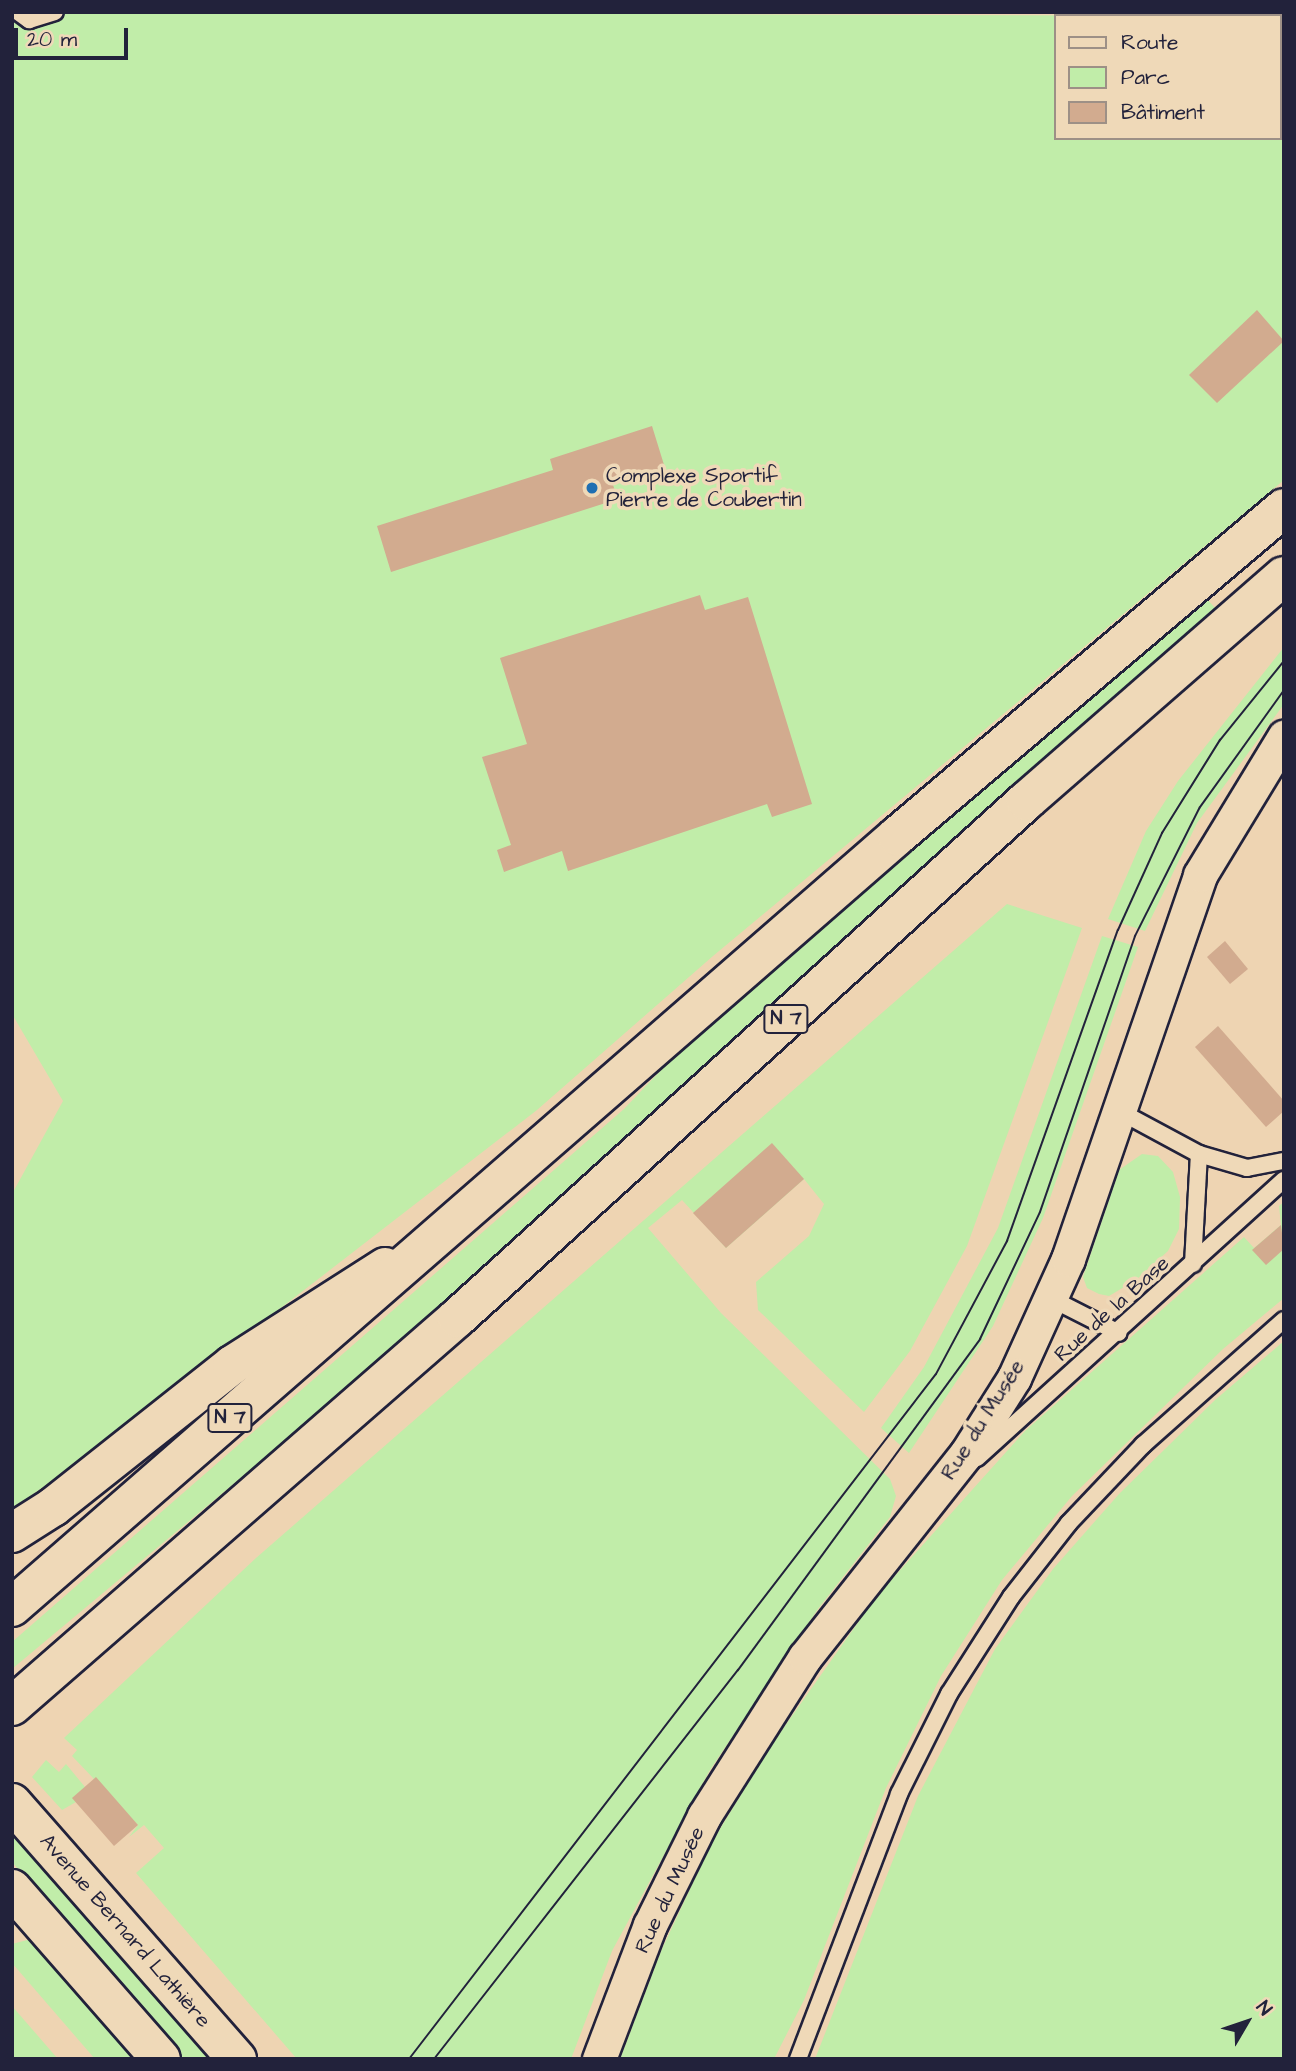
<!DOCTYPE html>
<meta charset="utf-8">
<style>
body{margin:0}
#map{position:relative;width:1296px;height:2071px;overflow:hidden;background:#eed4b2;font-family:"Architects Daughter",sans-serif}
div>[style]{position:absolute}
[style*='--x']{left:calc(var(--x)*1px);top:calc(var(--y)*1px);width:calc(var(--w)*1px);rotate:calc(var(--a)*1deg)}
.green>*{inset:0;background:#c1eda9}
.building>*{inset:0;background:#d2ab8f}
.roads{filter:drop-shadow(2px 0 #22223b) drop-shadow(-2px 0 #22223b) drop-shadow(0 2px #22223b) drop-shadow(0 -2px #22223b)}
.lane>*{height:16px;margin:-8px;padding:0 8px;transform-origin:8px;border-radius:8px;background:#efd9b8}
.street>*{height:33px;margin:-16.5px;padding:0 16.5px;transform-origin:16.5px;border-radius:16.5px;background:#efd9b8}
.secondary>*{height:38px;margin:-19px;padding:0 19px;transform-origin:19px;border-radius:19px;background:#efd9b8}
.highway>*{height:38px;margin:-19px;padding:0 19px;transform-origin:19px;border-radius:19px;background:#efd9b8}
.tram>*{height:2px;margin:-1px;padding:0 1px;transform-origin:1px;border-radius:1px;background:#22223b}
.dots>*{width:19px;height:19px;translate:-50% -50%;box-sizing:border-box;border:4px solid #efd9b8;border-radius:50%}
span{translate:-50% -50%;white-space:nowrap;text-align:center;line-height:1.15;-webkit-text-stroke:7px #efd9b8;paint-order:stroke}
.shield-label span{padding:2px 5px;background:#efd9b8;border:2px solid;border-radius:5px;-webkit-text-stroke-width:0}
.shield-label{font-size:19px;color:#22223b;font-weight:700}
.poi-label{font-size:21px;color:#22223b}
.left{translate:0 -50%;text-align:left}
.street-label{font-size:21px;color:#22223b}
.frame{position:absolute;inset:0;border:14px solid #22223b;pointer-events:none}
.legend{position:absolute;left:1054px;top:14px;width:228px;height:126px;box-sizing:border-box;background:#efd9b8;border:2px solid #9d9086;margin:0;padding:9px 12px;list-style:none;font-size:21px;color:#22223b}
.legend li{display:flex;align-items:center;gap:14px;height:35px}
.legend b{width:35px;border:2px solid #9d9086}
.north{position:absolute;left:1212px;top:1987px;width:70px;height:70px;-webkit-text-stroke:5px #efd9b8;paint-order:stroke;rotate:51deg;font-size:19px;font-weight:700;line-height:28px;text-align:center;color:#22223b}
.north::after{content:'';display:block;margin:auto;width:24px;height:32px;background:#22223b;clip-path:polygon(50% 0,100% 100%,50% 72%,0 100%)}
.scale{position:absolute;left:14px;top:28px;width:114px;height:32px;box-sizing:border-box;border:4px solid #22223b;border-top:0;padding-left:9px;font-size:21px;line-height:24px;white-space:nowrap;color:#22223b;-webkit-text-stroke:5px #efd9b8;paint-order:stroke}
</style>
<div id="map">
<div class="green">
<i style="clip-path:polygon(12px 12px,1245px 16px,1056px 16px,1056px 138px,1280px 138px,1280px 41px,1284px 43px,1284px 480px,713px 956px,537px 1110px,106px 1443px,12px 1509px,12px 1194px,63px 1101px,12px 1014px)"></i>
<i style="clip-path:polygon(1206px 598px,1216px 609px,896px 890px,401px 1344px,12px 1669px,12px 1642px,624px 1109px,700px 1029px)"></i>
<i style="clip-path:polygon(1284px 647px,1284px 704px,1197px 823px,1145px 931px,1108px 919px,1146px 831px,1178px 781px)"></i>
<i style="clip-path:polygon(1007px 904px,1082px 928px,967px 1246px,910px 1351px,864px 1412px,758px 1310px,756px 1282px,809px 1236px,824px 1204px,804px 1179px,726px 1248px,682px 1200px,648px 1228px,721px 1313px,890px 1479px,896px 1496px,890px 1517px,818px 1609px,710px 1770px,612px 1951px,571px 2059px,297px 2059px,136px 1873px,164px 1848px,144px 1825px,129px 1837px,138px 1825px,72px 1756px,77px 1750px,64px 1738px,256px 1558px)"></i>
<i style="clip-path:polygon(1102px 936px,1138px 947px,1043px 1218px,993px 1326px,909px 1453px,881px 1428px,924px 1367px,998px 1228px)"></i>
<i style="clip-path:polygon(1142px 1154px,1158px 1156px,1173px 1172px,1180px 1197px,1179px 1229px,1168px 1251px,1136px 1280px,1109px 1296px,1099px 1294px,1087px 1288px,1083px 1277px,1119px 1170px)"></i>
<i style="clip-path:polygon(1284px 1202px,1284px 1298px,1223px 1349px,1072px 1496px,1002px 1580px,941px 1676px,886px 1788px,804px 2000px,774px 2059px,620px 2059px,661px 1951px,712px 1842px,770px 1747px,876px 1597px,1025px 1431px,1244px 1237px,1254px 1248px,1281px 1225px,1279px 1206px)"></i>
<i style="clip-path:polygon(1284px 1341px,1284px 2059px,815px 2059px,918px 1796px,995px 1649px,1053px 1569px,1119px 1494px,1215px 1400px)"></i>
<i style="clip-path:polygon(46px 1760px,59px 1772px,66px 1764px,85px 1787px,73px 1798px,76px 1802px,62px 1810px,32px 1777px)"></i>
<i style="clip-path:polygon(12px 1830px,213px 2059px,183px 2059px,12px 1862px)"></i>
<i style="clip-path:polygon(31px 1939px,136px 2059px,95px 2059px,12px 1963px,12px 1944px)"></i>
<i style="clip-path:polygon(12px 2006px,58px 2059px,12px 2059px)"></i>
</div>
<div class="building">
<i style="clip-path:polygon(1257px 310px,1284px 341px,1217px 403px,1189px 375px)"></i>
<i style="clip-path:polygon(652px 426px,665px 468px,613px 485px,618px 499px,391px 572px,377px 526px,553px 470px,550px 459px)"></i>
<i style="clip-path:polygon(700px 595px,705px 610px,748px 597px,812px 804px,772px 817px,767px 804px,568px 871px,562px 851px,504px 872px,497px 850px,511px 845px,482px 757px,527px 744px,500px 658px)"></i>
<i style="clip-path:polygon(1225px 941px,1248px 969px,1230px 984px,1207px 957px)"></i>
<i style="clip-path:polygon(1218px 1026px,1284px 1101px,1284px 1111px,1266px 1127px,1195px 1047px)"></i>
<i style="clip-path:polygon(772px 1143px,804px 1179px,726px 1248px,693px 1213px)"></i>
<i style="clip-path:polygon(1281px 1225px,1284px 1249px,1266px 1265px,1252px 1250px)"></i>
<i style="clip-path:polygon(96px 1777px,138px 1825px,114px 1846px,72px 1798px)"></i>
</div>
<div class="roads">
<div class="lane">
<i style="--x:18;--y:12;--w:14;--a:36"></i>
<i style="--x:29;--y:20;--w:27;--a:-17"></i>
<i style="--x:1119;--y:1111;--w:91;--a:28.3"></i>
<i style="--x:1199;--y:1154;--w:50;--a:16.3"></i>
<i style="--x:1247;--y:1168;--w:38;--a:-11"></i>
<i style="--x:1193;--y:1264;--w:110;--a:-86.9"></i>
<i style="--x:1050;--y:1298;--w:77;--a:26.9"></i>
<i style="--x:977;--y:1458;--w:414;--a:-42.2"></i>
<i style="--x:798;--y:2059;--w:284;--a:-69.1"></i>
<i style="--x:899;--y:1794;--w:112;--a:-63.4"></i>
<i style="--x:949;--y:1694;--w:115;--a:-57.4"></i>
<i style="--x:1011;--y:1597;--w:94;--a:-51.9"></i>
<i style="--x:1069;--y:1523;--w:108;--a:-46.5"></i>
<i style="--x:1143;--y:1445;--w:188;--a:-41.6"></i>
</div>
<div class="street">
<i style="--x:599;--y:2059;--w:143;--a:-69.2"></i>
<i style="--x:650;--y:1925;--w:122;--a:-63.6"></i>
<i style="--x:704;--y:1816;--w:188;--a:-57.6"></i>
<i style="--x:805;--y:1657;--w:259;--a:-51.6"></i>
<i style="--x:966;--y:1454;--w:90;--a:-57.7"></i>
<i style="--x:1014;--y:1378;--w:131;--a:-65.6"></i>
<i style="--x:1068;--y:1259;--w:406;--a:-71"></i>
<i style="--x:1200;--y:875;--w:162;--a:-58.7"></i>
</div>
<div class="secondary">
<i style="--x:12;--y:1533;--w:49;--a:-32.4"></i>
<i style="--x:53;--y:1507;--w:228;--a:-38.4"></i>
<i style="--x:232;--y:1365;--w:182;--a:-32.6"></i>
<i style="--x:12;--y:1803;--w:341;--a:48.7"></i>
<i style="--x:12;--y:1889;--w:226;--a:48.8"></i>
</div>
<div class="highway">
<i style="--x:12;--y:1607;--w:1174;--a:-41.06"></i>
<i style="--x:897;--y:836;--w:507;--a:-40.28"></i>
<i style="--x:12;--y:1706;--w:590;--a:-41.09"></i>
<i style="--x:457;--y:1318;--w:769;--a:-42.26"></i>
<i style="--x:1026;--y:801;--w:342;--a:-41.1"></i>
</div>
</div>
<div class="tram">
<i style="--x:409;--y:2059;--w:864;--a:-52.43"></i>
<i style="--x:936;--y:1374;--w:151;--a:-61.9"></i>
<i style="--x:1007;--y:1241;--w:330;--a:-70.4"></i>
<i style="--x:1118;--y:930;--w:107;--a:-65.6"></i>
<i style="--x:1162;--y:833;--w:110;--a:-58.1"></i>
<i style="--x:1220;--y:740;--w:102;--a:-51"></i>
<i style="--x:434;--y:2059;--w:494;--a:-52"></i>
<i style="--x:738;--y:1670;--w:410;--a:-53.8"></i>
<i style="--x:980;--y:1339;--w:140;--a:-64.7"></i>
<i style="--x:1040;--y:1212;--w:292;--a:-71"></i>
<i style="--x:1135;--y:936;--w:144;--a:-63.3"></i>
<i style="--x:1200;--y:807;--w:144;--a:-54.3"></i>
</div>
<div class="dots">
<i style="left:592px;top:488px;background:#1f6fb2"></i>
</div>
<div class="shield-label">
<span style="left:786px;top:1019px">N 7</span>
<span style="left:230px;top:1418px">N 7</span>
</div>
<div class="poi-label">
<span class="left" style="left:606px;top:488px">Complexe Sportif<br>Pierre de Coubertin</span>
</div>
<div class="street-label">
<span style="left:1112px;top:1309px;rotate:-42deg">Rue de la Base</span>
<span style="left:983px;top:1420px;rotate:-58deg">Rue du Musée</span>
<span style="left:670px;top:1890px;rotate:-65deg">Rue du Musée</span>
<span style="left:125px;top:1931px;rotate:49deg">Avenue Bernard Lathière</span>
</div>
<div class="frame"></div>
<ul class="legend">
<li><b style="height:9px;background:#efd9b8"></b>Route</li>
<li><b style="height:19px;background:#c1eda9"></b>Parc</li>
<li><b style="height:19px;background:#d2ab8f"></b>Bâtiment</li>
</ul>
<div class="north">N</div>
<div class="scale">20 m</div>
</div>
